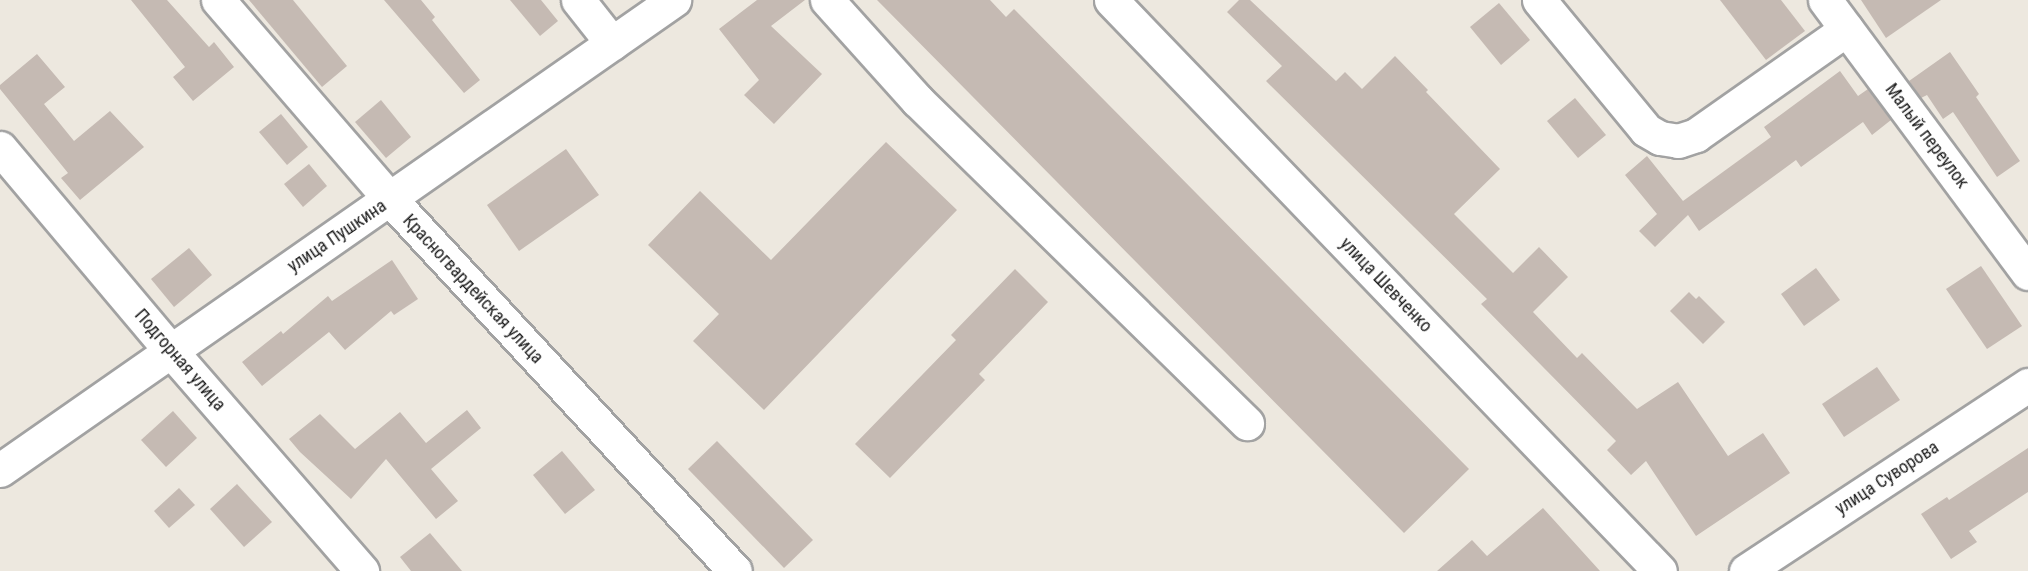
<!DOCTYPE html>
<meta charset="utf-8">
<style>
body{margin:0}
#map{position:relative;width:2028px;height:571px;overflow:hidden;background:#ede8df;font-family:"Roboto Condensed",sans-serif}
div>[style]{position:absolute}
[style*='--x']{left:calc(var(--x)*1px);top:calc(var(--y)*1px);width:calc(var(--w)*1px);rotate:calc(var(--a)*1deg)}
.building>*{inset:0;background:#c5bab3}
.roads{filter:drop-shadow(2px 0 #a2a2a2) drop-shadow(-2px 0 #a2a2a2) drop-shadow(0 2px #a2a2a2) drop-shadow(0 -2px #a2a2a2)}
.minor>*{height:33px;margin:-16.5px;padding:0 16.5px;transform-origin:16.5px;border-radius:16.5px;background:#fff}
span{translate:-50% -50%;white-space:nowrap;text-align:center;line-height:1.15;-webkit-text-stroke:5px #fff;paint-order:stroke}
.street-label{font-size:18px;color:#1b1b1b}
</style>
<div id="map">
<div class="building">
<i style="clip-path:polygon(131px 0,167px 0,209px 47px,214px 42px,234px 67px,193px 101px,173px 77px,185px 67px)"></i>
<i style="clip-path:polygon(249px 0,293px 0,347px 66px,322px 87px)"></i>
<i style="clip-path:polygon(384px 0,421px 0,435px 17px,432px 20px,480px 80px,464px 93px)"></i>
<i style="clip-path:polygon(510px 0,541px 0,558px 21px,540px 36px)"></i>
<i style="clip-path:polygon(757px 0,805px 0,771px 26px,822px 74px,774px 124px,744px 95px,759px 80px,719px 29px)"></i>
<i style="clip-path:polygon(877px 0,990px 0,1006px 17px,1014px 9px,1469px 469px,1404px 533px)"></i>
<i style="clip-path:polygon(1239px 0,1250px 0,1336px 81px,1345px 72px,1362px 89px,1395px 56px,1428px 90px,1426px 92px,1500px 169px,1454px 214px,1513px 273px,1539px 247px,1568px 277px,1533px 312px,1577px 358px,1582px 353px,1637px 409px,1678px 382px,1728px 456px,1763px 433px,1790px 473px,1696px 536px,1646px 461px,1631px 475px,1607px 450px,1616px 441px,1481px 304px,1487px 299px,1266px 81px,1282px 66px,1227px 12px)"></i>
<i style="clip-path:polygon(1720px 0,1781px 0,1805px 31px,1766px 60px)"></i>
<i style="clip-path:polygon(1861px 0,1941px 0,1886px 38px)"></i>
<i style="clip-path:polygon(1499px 3px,1530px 40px,1501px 65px,1470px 27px)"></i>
<i style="clip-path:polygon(1950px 52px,1979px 94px,1976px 97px,2020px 161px,1997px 177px,1953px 112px,1943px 119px,1927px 95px,1921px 98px,1909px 81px)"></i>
<i style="clip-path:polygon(37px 54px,65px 87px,44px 104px,74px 141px,110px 111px,144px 147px,80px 200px,61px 178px,68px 173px,0 89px,0 85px)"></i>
<i style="clip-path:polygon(1840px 71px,1858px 96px,1868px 89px,1891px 120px,1872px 135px,1863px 122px,1801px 167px,1796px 160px,1699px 231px,1688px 215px,1655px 247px,1639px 231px,1657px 214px,1625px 175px,1647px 156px,1683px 201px,1771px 137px,1764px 127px)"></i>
<i style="clip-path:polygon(1575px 98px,1606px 135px,1578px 158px,1547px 121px)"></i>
<i style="clip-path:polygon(381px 100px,411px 137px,386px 158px,355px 122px)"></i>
<i style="clip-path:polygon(281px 114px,308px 147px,287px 165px,259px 132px)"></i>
<i style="clip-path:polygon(886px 142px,957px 210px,764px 410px,693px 341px,719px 314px,648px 245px,700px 191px,771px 260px)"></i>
<i style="clip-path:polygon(566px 149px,599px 195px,519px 251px,487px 205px)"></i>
<i style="clip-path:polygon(309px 164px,327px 186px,303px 207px,284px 184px)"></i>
<i style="clip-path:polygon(189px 248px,212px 275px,174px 307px,151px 279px)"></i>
<i style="clip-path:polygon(392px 260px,418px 299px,394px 315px,391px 311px,345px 350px,329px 332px,262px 386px,242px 362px,281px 331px,283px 334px,328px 296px,332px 301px)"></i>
<i style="clip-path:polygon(1981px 266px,2022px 326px,1987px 349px,1946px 289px)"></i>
<i style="clip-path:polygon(1816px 268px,1840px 300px,1804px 326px,1781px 294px)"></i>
<i style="clip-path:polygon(1015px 269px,1048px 302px,979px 374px,985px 380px,890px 478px,855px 444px,956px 340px,951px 335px)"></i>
<i style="clip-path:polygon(1689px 292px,1696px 299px,1699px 296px,1725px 322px,1703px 344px,1670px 311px)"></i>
<i style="clip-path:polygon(1877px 367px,1900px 400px,1844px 437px,1822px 404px)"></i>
<i style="clip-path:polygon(467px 410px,481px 428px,431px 469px,458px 501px,436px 519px,386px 459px,351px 499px,300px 452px,289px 439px,320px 414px,355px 449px,400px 412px,426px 443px)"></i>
<i style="clip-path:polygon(173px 411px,197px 438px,166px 467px,141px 440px)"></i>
<i style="clip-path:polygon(717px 441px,813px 540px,784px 568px,688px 469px)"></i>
<i style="clip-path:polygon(2028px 448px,2028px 492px,1969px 531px,1977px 542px,1951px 559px,1921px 514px,1947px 497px,1949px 500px)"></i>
<i style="clip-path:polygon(562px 451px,595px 490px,565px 514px,533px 475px)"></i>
<i style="clip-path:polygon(237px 484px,272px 522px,244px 547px,210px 509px)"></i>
<i style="clip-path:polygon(179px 488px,195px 505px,169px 528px,154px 511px)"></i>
<i style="clip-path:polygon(1543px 508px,1600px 571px,1437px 571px,1472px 540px,1487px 556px)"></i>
<i style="clip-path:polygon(430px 533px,462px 571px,411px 571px,400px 557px)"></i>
</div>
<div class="roads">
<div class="minor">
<i style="--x:218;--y:0;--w:263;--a:49.2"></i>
<i style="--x:390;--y:199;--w:507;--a:47.16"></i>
<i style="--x:578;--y:0;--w:55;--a:51.7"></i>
<i style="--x:827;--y:0;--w:135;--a:48"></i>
<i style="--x:917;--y:100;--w:462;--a:44.4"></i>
<i style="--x:1111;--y:0;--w:792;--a:46.13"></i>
<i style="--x:1539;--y:0;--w:168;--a:50.5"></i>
<i style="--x:1646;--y:130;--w:16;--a:30"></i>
<i style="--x:1660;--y:138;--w:18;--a:9"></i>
<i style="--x:1678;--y:141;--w:19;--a:-18"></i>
<i style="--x:1696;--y:135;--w:184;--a:-35.1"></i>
<i style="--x:1825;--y:0;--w:340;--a:53.4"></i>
<i style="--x:0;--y:148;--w:264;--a:49.9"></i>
<i style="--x:170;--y:350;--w:293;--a:49"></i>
<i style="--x:0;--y:470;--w:822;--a:-34.89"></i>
<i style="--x:1746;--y:571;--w:338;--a:-33.4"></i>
</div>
</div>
<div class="street-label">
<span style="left:1927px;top:136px;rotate:53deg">Малый переулок</span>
<span style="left:337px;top:236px;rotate:-34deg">улица Пушкина</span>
<span style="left:1386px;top:285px;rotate:46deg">улица Шевченко</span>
<span style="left:473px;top:289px;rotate:47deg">Красногвардейская улица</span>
<span style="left:180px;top:360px;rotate:49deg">Подгорная улица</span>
<span style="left:1887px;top:478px;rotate:-33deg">улица Суворова</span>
</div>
</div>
